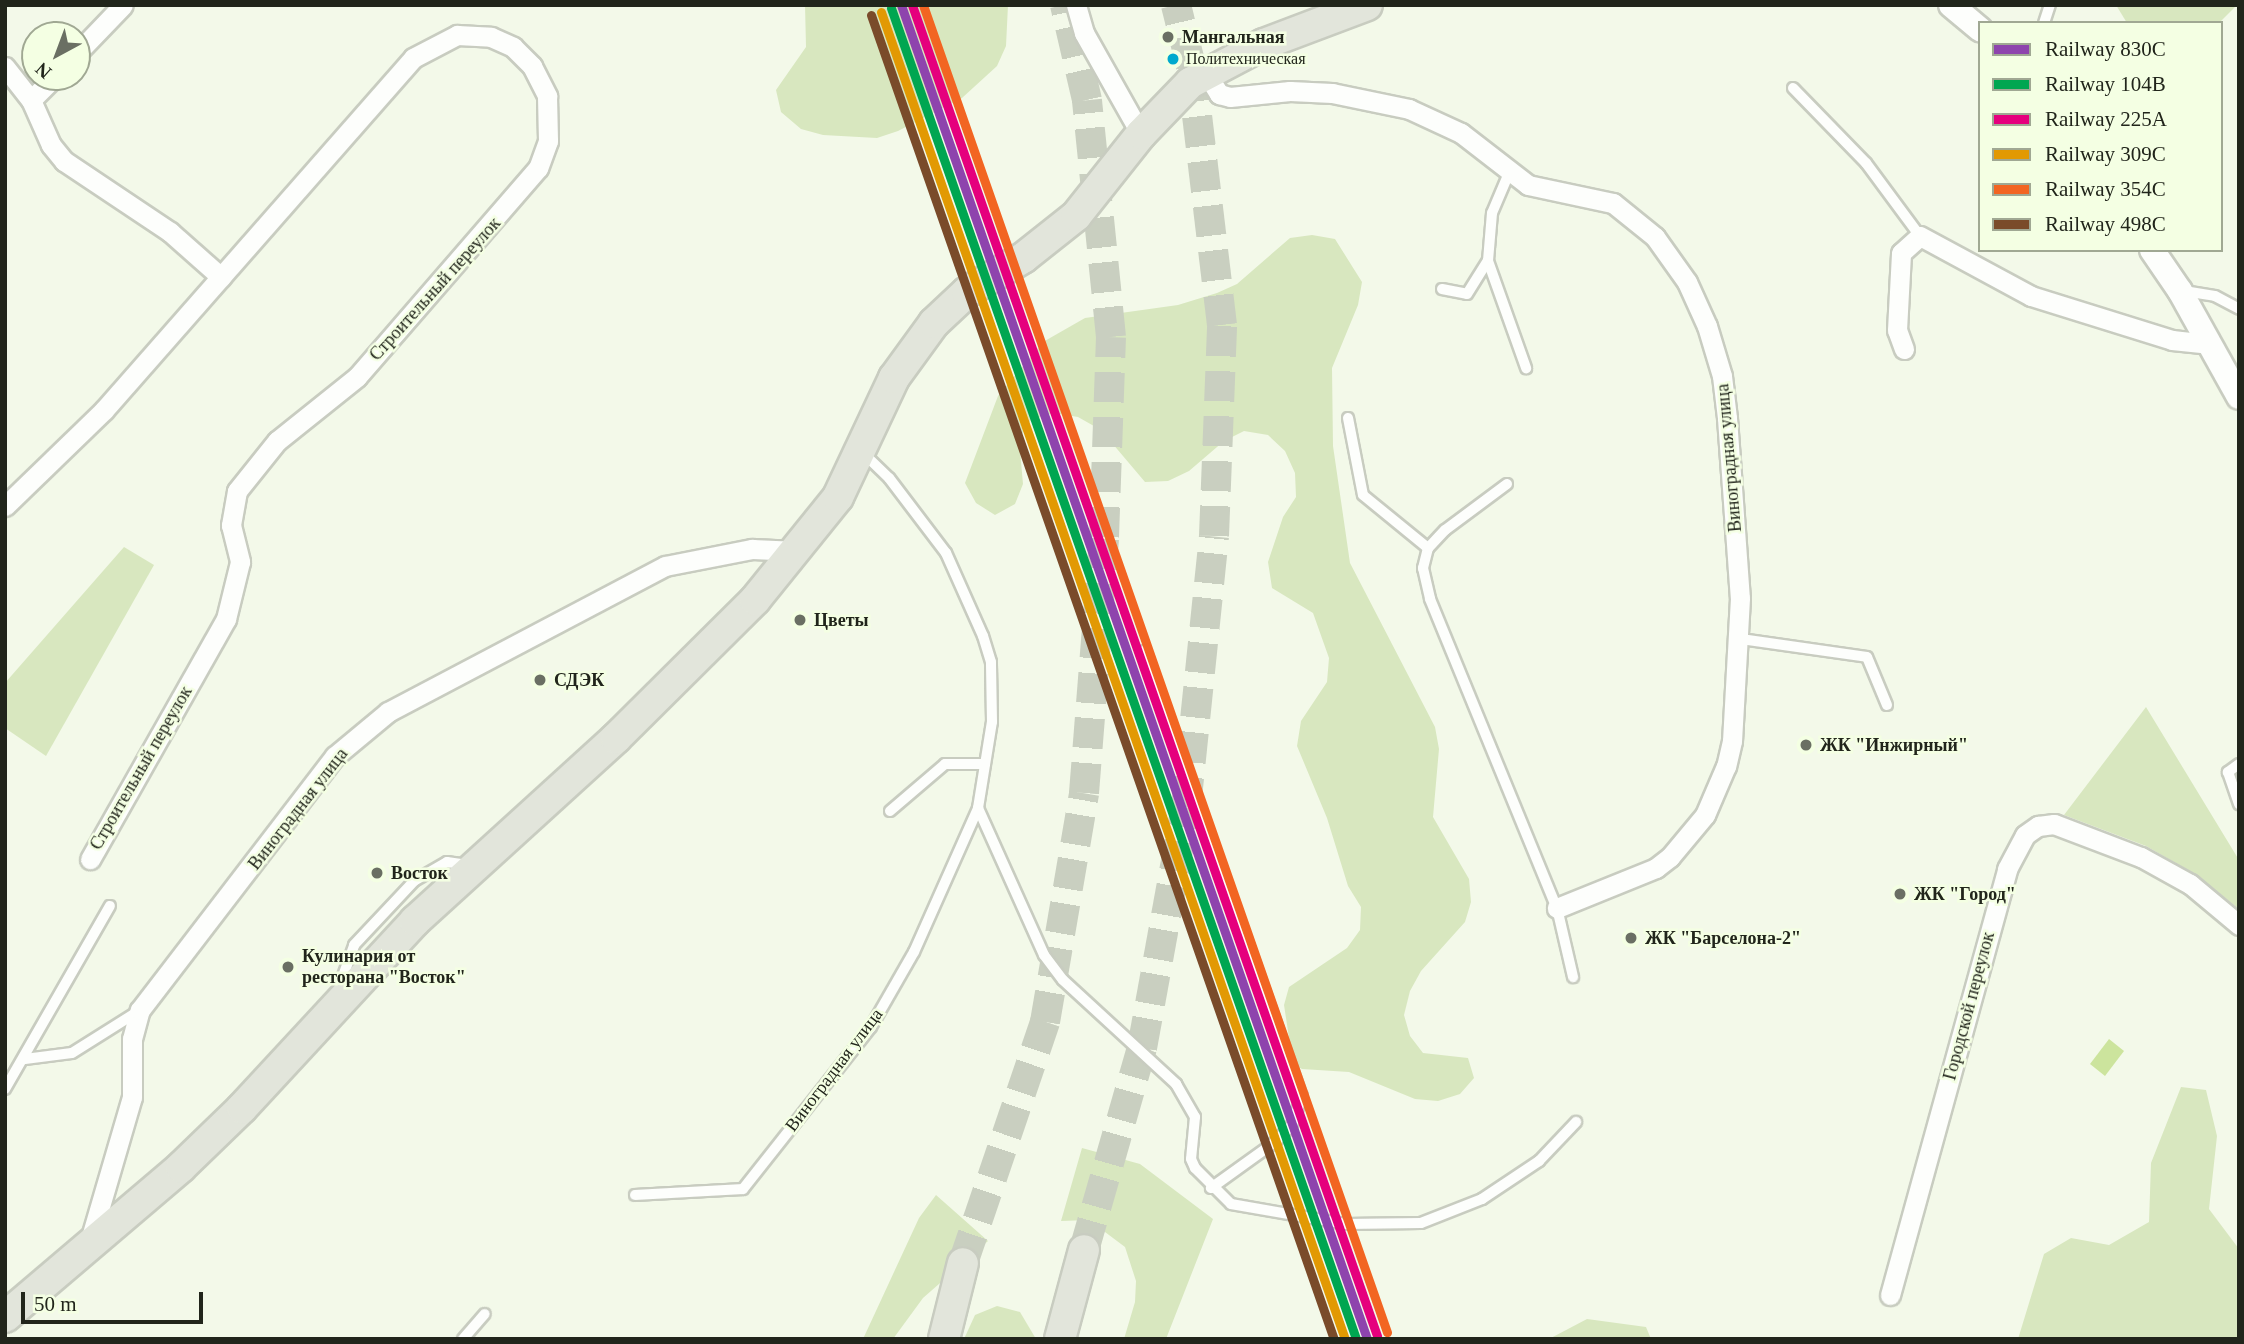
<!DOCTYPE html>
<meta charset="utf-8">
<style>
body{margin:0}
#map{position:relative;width:2244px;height:1344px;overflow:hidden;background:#f3f9e9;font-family:Georgia,serif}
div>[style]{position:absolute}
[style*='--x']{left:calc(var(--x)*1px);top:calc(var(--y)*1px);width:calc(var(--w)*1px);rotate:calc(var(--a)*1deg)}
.green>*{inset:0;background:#d8e7bf}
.water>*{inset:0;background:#cce49d}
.primary-tunnel>*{height:30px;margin-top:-15px;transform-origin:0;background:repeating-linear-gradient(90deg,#c9cfc0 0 30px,transparent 0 45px)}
.roads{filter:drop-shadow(2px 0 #c8ccc0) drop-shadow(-2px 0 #c8ccc0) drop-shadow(0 2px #c8ccc0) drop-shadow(0 -2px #c8ccc0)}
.service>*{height:10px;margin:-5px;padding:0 5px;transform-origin:5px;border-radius:5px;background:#fdfefc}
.minor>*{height:19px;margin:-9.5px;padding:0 9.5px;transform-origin:9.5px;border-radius:9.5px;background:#fdfefc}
.tertiary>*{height:24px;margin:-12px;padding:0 12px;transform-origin:12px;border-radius:12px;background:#fdfefc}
.primary>*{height:30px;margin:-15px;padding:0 15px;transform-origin:15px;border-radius:15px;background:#e2e5db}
.rail-1>*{height:9px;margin:-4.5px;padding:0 4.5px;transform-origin:4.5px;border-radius:4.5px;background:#8e44ad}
.rail-2>*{height:9px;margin:-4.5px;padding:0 4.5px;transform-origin:4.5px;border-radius:4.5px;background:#00a651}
.rail-3>*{height:9px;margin:-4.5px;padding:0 4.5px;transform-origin:4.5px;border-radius:4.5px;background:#e5007d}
.rail-4>*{height:9px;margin:-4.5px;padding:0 4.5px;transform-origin:4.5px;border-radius:4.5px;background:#e29903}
.rail-5>*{height:9px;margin:-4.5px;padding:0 4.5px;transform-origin:4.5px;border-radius:4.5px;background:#f26522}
.rail-6>*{height:9px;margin:-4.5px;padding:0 4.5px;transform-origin:4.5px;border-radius:4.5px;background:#7a4b2a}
.dots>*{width:19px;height:19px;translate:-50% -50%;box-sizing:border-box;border:4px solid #f4ffe3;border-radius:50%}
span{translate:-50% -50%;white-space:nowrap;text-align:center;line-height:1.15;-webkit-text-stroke:5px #f4ffe3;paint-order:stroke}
.bus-label{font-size:16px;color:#21251b}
.left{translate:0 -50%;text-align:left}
.poi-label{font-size:18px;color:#21251b;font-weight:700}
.street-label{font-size:18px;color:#21251b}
.frame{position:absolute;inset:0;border:7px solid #21251b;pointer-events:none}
.legend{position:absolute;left:1978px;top:21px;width:245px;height:231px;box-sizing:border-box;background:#f4ffe3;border:2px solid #a0a893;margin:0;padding:9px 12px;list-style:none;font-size:21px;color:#21251b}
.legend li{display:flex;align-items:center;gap:14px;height:35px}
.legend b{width:35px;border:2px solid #a0a893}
.north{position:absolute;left:21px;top:21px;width:70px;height:70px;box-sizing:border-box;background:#f4ffe3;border:2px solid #a0a893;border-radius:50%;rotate:221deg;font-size:19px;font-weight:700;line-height:28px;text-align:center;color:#21251b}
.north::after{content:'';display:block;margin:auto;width:24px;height:32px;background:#6a6f63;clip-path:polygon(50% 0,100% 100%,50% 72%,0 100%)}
.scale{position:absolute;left:21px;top:1292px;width:182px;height:32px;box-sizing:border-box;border:4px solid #21251b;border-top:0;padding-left:9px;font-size:21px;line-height:24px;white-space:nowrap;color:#21251b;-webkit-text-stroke:5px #f4ffe3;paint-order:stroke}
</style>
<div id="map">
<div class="green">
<i style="clip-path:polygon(805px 5px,1008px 5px,1006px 46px,997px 66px,962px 98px,898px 131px,877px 138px,823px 135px,801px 129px,781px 112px,776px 90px,806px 47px)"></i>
<i style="clip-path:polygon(2116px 5px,2237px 5px,2219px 23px,2127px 23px)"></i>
<i style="clip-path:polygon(1312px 235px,1335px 239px,1362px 282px,1358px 305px,1332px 368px,1333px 446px,1350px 563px,1435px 727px,1439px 749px,1433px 817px,1469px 879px,1471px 902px,1465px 922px,1421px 971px,1410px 991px,1404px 1015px,1410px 1036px,1423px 1053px,1468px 1058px,1474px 1078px,1460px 1094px,1438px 1101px,1415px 1099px,1349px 1072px,1302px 1069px,1293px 1064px,1284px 1005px,1289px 987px,1347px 948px,1360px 930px,1361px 907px,1348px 886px,1327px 818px,1297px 746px,1301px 721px,1327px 682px,1329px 658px,1313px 613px,1272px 588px,1268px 562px,1283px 517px,1296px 497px,1295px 473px,1285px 451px,1268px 435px,1244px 431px,1224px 441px,1189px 471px,1168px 481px,1145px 482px,1101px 430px,1078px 417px,1054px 413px,1031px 420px,1019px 439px,1023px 484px,1015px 504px,995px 515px,976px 503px,965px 483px,998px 396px,1043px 342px,1085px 318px,1178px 305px,1217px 293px,1237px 284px,1290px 238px)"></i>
<i style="clip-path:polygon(124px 547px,154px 565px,46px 756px,5px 728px,5px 683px)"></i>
<i style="clip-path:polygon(2146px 707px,2239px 860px,2239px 909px,2195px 874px,2146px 846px,2064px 815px)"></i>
<i style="clip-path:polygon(2181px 1087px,2206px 1090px,2217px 1136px,2209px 1209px,2239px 1249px,2239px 1339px,2018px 1339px,2044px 1254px,2071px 1238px,2109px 1245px,2149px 1222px,2151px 1163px)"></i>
<i style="clip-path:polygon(1082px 1148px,1140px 1164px,1213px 1219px,1166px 1339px,1124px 1339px,1135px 1302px,1136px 1281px,1125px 1247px,1089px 1220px,1061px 1221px)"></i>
<i style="clip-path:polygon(936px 1195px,988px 1241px,923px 1298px,893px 1339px,863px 1339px,919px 1218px)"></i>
<i style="clip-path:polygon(997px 1306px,1020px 1312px,1036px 1339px,964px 1339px,975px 1315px)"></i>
<i style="clip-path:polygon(1587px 1319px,1646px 1327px,1651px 1339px,1549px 1339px)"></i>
</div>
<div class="water">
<i style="clip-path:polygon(2109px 1039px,2124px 1051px,2105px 1076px,2090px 1064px)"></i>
</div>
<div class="primary-tunnel">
<i style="--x:1084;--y:1250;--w:210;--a:-74"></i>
<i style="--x:1142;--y:1048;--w:245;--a:-79.7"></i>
<i style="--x:1186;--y:807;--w:272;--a:-84.1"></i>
<i style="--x:1214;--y:536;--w:211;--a:-87.8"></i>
<i style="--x:1222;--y:325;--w:261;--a:-96.8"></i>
<i style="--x:1191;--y:66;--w:63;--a:-103.8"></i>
<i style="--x:963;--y:1263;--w:255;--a:-71.2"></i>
<i style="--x:1045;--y:1022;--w:232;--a:-80.3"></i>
<i style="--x:1084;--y:793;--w:257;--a:-85.5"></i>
<i style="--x:1104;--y:537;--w:200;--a:-88"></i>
<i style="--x:1111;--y:337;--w:238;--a:-95.8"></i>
<i style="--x:1087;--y:100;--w:98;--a:-103"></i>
</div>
<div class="roads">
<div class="service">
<i style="--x:2044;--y:23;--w:19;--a:-72"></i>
<i style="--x:1793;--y:88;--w:105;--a:45.8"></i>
<i style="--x:1866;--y:163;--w:91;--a:53.5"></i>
<i style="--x:1509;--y:173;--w:43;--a:113"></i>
<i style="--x:1492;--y:213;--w:48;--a:94.8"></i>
<i style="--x:1488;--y:261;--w:114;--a:70.4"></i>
<i style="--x:1442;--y:289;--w:25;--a:11"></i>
<i style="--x:1467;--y:294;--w:39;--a:-58"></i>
<i style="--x:2184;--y:291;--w:31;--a:9"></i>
<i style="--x:2215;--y:296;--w:27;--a:28"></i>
<i style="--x:1348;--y:418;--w:78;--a:79"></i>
<i style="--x:1363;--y:495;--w:84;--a:39.2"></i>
<i style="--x:1507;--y:484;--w:77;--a:143.4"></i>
<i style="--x:1445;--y:530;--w:25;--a:133"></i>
<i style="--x:1428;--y:548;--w:21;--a:104"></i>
<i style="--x:1423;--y:568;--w:32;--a:77"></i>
<i style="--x:1430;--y:599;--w:334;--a:67.7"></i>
<i style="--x:1557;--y:908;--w:71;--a:76.9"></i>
<i style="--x:1741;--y:639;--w:127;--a:8.1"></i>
<i style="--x:1867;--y:657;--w:52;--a:67.4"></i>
<i style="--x:1144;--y:651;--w:472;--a:70.5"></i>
<i style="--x:1302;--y:1096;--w:31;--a:109"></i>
<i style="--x:1292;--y:1125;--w:24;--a:135"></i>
<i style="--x:1275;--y:1142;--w:79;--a:144.3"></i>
<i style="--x:2239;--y:764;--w:14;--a:144"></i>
<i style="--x:2228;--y:772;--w:34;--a:71"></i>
<i style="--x:978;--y:808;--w:161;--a:65.8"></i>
<i style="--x:1044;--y:955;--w:31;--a:53"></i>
<i style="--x:1063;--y:980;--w:154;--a:42.6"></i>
<i style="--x:1176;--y:1084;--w:38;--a:60"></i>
<i style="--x:1195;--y:1117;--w:42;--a:95.4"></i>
<i style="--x:1191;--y:1159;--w:10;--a:66"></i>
<i style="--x:1195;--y:1168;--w:51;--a:45"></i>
<i style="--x:1231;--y:1204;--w:117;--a:9.9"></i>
<i style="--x:1346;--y:1224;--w:75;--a:-0.8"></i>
<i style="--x:1421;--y:1223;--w:66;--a:-21.5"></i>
<i style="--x:1482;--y:1199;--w:69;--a:-33.7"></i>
<i style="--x:1539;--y:1161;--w:54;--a:-46.5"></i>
<i style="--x:890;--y:811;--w:72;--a:-40.5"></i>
<i style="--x:945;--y:764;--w:40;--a:0"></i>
<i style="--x:344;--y:990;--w:14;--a:-94"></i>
<i style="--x:343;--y:976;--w:33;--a:-70"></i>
<i style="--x:354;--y:945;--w:88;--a:-46.8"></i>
<i style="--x:414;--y:881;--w:38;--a:-30"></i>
<i style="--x:447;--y:862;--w:21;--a:8"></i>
<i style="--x:25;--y:1059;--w:47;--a:-7.3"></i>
<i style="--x:72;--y:1053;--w:77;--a:-32.2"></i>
<i style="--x:5;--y:1089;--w:211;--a:-60.2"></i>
<i style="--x:635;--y:1195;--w:108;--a:-3.2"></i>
<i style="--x:743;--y:1189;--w:206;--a:-51.7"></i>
<i style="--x:871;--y:1027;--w:86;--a:-60.2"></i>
<i style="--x:914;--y:952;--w:158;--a:-66"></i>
<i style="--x:978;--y:808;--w:87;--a:-80.8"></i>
<i style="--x:992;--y:722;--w:60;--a:-91"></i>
<i style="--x:991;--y:662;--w:27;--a:-107"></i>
<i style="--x:983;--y:636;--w:91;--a:-114"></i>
<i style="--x:946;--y:553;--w:94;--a:-127.2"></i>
<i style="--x:889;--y:478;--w:36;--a:-136"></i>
<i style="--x:463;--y:1339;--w:33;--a:-49"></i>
</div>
<div class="minor">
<i style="--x:1076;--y:5;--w:29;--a:74"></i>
<i style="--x:1084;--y:33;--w:116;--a:60.6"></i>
<i style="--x:77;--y:53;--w:66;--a:-46.2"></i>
<i style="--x:5;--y:67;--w:42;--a:51.8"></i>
<i style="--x:31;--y:100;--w:49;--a:66"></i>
<i style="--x:51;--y:145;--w:21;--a:51"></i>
<i style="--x:64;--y:161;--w:128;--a:33.8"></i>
<i style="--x:170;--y:232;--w:68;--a:41.4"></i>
<i style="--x:1206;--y:73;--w:25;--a:58"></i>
<i style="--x:1219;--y:94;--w:11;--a:15"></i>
<i style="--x:1230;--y:97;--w:60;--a:-5.7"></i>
<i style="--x:1290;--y:91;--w:42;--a:2.7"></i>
<i style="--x:1332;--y:93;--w:79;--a:11.7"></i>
<i style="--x:1409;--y:109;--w:57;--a:24.8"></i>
<i style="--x:1461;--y:133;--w:85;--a:37.8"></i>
<i style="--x:1528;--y:185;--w:87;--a:12"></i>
<i style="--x:1613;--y:203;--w:54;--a:39"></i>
<i style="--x:1655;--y:237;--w:55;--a:54.6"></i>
<i style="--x:1687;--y:282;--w:48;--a:65.6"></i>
<i style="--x:1707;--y:326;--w:52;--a:73.3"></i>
<i style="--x:1722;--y:376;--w:42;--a:83.2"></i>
<i style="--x:1727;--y:418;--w:180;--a:85.9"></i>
<i style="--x:1740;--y:598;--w:143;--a:93.2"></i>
<i style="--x:1732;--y:741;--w:26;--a:103"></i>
<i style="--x:1726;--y:766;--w:53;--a:113.2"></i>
<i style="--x:1705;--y:815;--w:55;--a:129.8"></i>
<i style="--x:1670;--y:857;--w:18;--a:142"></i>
<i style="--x:1656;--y:868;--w:107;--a:158"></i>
<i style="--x:31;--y:100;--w:33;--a:-45"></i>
<i style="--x:1904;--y:349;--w:20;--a:-110"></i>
<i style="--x:1897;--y:330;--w:77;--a:-87"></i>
<i style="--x:1901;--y:253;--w:25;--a:-42"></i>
<i style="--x:1920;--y:236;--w:126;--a:28.4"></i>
<i style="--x:2031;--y:296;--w:148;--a:17.3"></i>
<i style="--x:2172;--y:340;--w:39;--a:6"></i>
<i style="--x:5;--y:506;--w:138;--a:-44.1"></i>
<i style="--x:104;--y:410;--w:468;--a:-48.7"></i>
<i style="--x:413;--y:58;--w:50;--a:-27.6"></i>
<i style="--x:457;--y:35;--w:34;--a:3"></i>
<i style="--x:491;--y:37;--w:24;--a:24"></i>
<i style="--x:513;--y:47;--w:27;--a:45"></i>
<i style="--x:532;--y:66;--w:34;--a:63"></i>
<i style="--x:547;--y:96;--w:45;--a:88.7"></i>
<i style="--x:548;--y:141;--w:29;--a:110"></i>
<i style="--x:538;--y:168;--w:276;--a:130.9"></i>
<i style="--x:357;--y:377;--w:102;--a:141.3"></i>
<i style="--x:277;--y:441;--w:64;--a:128.7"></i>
<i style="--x:237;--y:491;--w:35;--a:100"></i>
<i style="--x:231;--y:525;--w:38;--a:76"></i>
<i style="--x:240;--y:562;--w:59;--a:103.8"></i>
<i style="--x:226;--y:619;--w:276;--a:119.5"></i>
<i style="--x:89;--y:1244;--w:153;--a:-73.7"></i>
<i style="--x:132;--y:1097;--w:58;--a:-90"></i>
<i style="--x:132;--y:1039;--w:30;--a:-75"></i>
<i style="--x:140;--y:1010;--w:320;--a:-52.5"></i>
<i style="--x:335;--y:756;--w:69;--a:-39.7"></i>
<i style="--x:388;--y:712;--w:313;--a:-27.8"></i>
<i style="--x:665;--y:566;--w:89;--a:-11.1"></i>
<i style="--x:752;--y:549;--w:46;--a:2.5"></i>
<i style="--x:1890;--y:1295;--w:442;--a:-74.6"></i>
<i style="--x:2007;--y:869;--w:38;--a:-62"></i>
<i style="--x:2025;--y:835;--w:16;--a:-35"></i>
<i style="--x:2038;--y:826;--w:16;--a:-7"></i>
<i style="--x:2054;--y:824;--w:93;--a:20.8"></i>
<i style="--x:2141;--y:857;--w:56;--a:28.9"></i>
<i style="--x:2190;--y:884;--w:64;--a:39.9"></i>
</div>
<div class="tertiary">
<i style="--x:1951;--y:5;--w:38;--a:40"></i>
<i style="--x:2152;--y:250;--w:50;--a:55.7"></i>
<i style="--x:2180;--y:291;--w:121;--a:60.9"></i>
</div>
<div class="primary">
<i style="--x:5;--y:1317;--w:231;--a:-40.4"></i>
<i style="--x:181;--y:1167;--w:85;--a:-44"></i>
<i style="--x:242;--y:1108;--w:255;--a:-47.2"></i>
<i style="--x:415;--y:921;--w:272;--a:-42.3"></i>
<i style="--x:616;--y:738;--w:196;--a:-44.8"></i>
<i style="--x:755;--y:600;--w:132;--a:-51.1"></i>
<i style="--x:838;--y:497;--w:132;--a:-64.8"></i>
<i style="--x:894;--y:378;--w:68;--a:-54"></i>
<i style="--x:934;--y:323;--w:45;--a:-43.2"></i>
<i style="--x:967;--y:292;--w:66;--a:-31.3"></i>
<i style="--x:1023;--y:258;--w:68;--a:-38.4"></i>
<i style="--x:1076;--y:216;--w:105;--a:-51.6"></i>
<i style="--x:1141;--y:134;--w:71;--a:-46.1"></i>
<i style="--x:1190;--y:83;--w:84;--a:-27.8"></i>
<i style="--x:1264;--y:44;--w:110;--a:-20.7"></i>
<i style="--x:944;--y:1339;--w:78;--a:-76"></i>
<i style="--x:1060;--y:1339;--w:92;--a:-74.9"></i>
</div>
</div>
<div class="rail-1">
<i style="--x:901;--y:5;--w:1413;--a:70.74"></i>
</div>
<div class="rail-2">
<i style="--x:891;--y:8;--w:1410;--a:70.74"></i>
</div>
<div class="rail-3">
<i style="--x:912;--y:5;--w:1410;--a:70.74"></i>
</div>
<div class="rail-4">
<i style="--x:881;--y:12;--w:1406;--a:70.73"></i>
</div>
<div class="rail-5">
<i style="--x:923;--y:5;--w:1406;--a:70.73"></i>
</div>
<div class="rail-6">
<i style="--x:871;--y:15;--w:1403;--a:70.73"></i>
</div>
<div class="dots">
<i style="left:1168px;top:37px;background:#6a6f63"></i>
<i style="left:1173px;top:59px;background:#00a9ce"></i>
<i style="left:800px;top:620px;background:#6a6f63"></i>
<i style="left:540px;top:680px;background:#6a6f63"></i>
<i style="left:1806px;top:745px;background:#6a6f63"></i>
<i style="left:377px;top:873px;background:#6a6f63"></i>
<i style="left:1900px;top:894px;background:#6a6f63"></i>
<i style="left:1631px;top:938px;background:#6a6f63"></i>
<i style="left:288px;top:967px;background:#6a6f63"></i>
</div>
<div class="bus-label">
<span class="left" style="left:1186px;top:59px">Политехническая</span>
</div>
<div class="poi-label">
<span class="left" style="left:1182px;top:37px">Мангальная</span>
<span class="left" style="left:814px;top:620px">Цветы</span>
<span class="left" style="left:554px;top:680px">СДЭК</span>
<span class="left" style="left:1820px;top:745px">ЖК "Инжирный"</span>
<span class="left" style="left:391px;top:873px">Восток</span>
<span class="left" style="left:1914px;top:894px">ЖК "Город"</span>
<span class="left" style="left:1645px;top:938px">ЖК "Барселона-2"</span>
<span class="left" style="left:302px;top:967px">Кулинария от<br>ресторана "Восток"</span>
</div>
<div class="street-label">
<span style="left:435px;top:289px;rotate:-48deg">Строительный переулок</span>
<span style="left:1729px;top:458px;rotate:-95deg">Виноградная улица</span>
<span style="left:141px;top:768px;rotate:-60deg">Строительный переулок</span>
<span style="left:298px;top:809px;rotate:-52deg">Виноградная улица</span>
<span style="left:1969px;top:1006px;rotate:-75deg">Городской переулок</span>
<span style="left:834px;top:1070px;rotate:-53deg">Виноградная улица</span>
</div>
<div class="frame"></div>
<ul class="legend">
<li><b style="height:9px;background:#8e44ad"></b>Railway 830С</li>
<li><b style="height:9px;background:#00a651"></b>Railway 104В</li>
<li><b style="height:9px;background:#e5007d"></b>Railway 225А</li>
<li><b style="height:9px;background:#e29903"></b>Railway 309С</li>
<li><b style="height:9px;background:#f26522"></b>Railway 354С</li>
<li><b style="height:9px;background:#7a4b2a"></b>Railway 498С</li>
</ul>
<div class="north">N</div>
<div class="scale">50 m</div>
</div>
